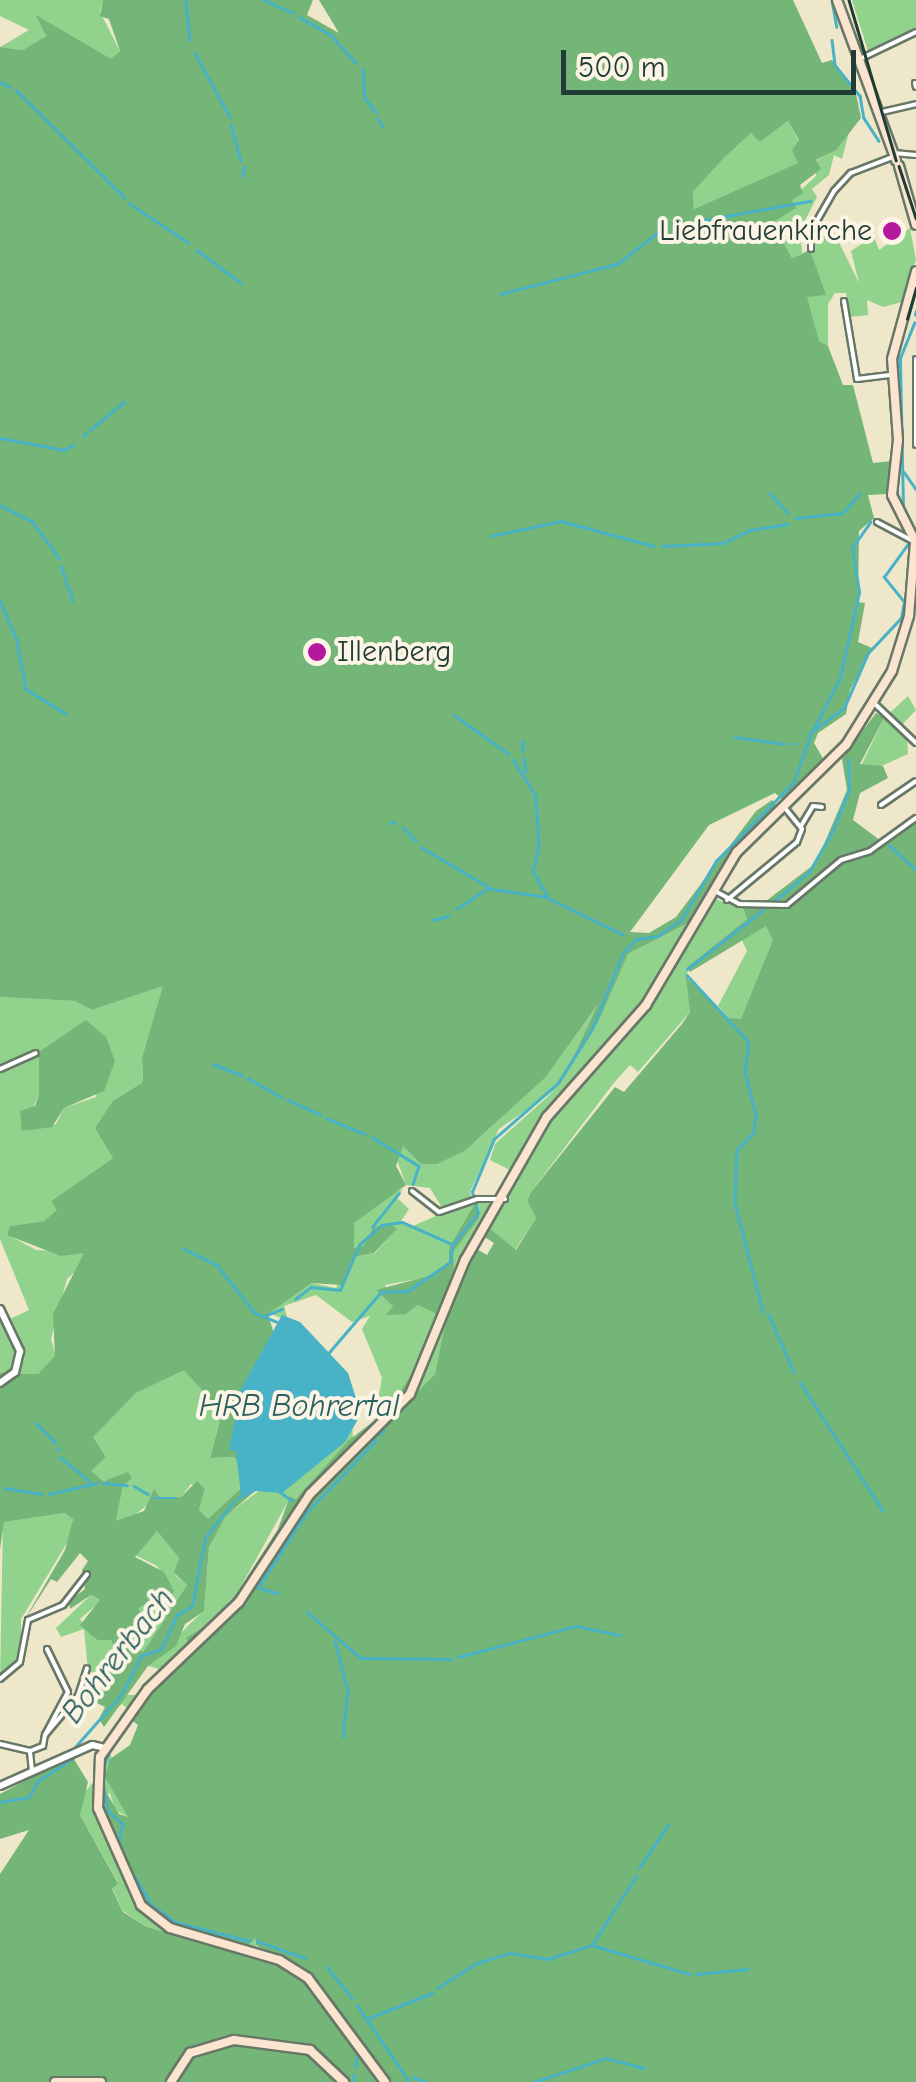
<!DOCTYPE html>
<style>
body{margin:0}
#map{position:relative;width:916px;height:2082px;overflow:hidden;background:#efe7c9;font-family:"Comic Neue",sans-serif}
div>[style]{position:absolute}
[style*='--x']{left:calc(var(--x)*1px);top:calc(var(--y)*1px);width:calc(var(--w)*1px);rotate:calc(var(--a)*1deg)}
.green>*{inset:0;background:#91d38c}
.forest>*{inset:0;background:#74b578}
.water>*{inset:0;background:#48b2c6}
.stream>*{height:2.5px;margin:-1.25px;padding:0 1.25px;transform-origin:1.25px;border-radius:1.25px;background:#48b2c6}
.roads{filter:drop-shadow(2px 0 #687868) drop-shadow(-2px 0 #687868) drop-shadow(0 2px #687868) drop-shadow(0 -2px #687868)}
.minor>*{height:4px;margin:-2px;padding:0 2px;transform-origin:2px;border-radius:2px;background:#fff}
.tertiary>*{height:6px;margin:-3px;padding:0 3px;transform-origin:3px;border-radius:3px;background:#fff}
.secondary>*{height:8px;margin:-4px;padding:0 4px;transform-origin:4px;border-radius:4px;background:#fce5d0}
.tram>*{height:2.5px;margin:-1.25px;padding:0 1.25px;transform-origin:1.25px;border-radius:1.25px;background:#1f3d34}
.dots>*{width:28px;height:28px;translate:-50% -50%;box-sizing:border-box;border:5px solid #fcf5e5;border-radius:50%}
span{translate:-50% -50%;white-space:nowrap;text-align:center;line-height:1.15;-webkit-text-stroke:8px #fcf5e5;paint-order:stroke}
.poi-label{font-size:30px;color:#1f3d34}
.right{translate:-100% -50%;text-align:right}
.left{translate:0 -50%;text-align:left}
.water-label{font-size:32px;color:#2b6060;font-style:italic}
.scale{position:absolute;left:561px;top:50px;width:295px;height:45px;box-sizing:border-box;border:5px solid #1f3d34;border-top:0;padding-left:12px;font-size:30px;line-height:35px;white-space:nowrap;color:#1f3d34;-webkit-text-stroke:8px #fcf5e5;paint-order:stroke}
</style>
<div id="map">
<div class="green">
<i style="clip-path:polygon(0 0,103px 0,100px 12px,120px 51px,111px 60px,37px 16px,46px 35px,41px 40px,23px 50px,0 47px,29px 30px,0 16px)"></i>
<i style="clip-path:polygon(852px 0,916px 0,916px 29px,868px 51px)"></i>
<i style="clip-path:polygon(788px 121px,799px 141px,799px 163px,694px 209px,693px 192px,724px 158px,752px 132px,760px 142px)"></i>
<i style="clip-path:polygon(850px 128px,842px 159px,834px 155px,829px 175px,812px 189px,817px 197px,800px 230px,802px 253px,792px 258px,773px 221px,795px 208px,791px 199px,816px 176px,816px 161px,836px 149px)"></i>
<i style="clip-path:polygon(830px 224px,859px 283px,851px 251px,874px 236px,879px 250px,910px 228px,916px 260px,902px 302px,883px 307px,867px 300px,868px 315px,850px 317px,846px 293px,835px 293px,828px 304px,828px 346px,819px 342px,806px 296px,825px 295px,810px 250px,816px 226px,825px 232px)"></i>
<i style="clip-path:polygon(908px 696px,916px 710px,898px 729px,907px 737px,908px 754px,875px 769px,861px 766px,884px 718px)"></i>
<i style="clip-path:polygon(evenodd,709px 888px,712px 898px,743px 908px,747px 919px,687px 967px,690px 1012px,638px 1072px,630px 1065px,613px 1084px,531px 1192px,527px 1201px,536px 1218px,515px 1250px,487px 1230px,453px 1297px,435px 1374px,306px 1506px,239px 1608px,134px 1714px,122px 1704px,116px 1709px,125px 1695px,139px 1695px,159px 1669px,148px 1666px,204px 1610px,209px 1549px,224px 1517px,352px 1421px,353px 1441px,296px 1499px,291px 1496px,239px 1590px,215px 1619px,185px 1638px,223px 1615px,311px 1487px,384px 1414px,375px 1417px,382px 1378px,362px 1329px,370px 1316px,352px 1322px,316px 1295px,284px 1306px,288px 1321px,269px 1313px,312px 1283px,336px 1288px,354px 1257px,375px 1253px,395px 1231px,354px 1249px,354px 1223px,392px 1193px,403px 1189px,396px 1197px,409px 1209px,401px 1221px,413px 1226px,438px 1215px,441px 1206px,430px 1188px,406px 1185px,395px 1154px,403px 1145px,416px 1154px,466px 1150px,546px 1077px,598px 1004px,562px 1081px,628px 954px,690px 922px,709px 888px,555px 1090px,495px 1144px,490px 1160px,512px 1171px,499px 1195px,476px 1197px,480px 1213px,453px 1252px,437px 1323px,437px 1313px,418px 1305px,406px 1314px,387px 1314px,393px 1306px,385px 1285px,433px 1276px,449px 1262px,450px 1247px,475px 1211px,470px 1192px,499px 1129px,555px 1090px)"></i>
<i style="clip-path:polygon(766px 925px,774px 940px,754px 990px,741px 1020px,728px 1018px,718px 1006px,747px 951px,741px 938px)"></i>
<i style="clip-path:polygon(evenodd,164px 985px,142px 1058px,143px 1082px,113px 1101px,113px 1158px,51px 1201px,58px 1210px,44px 1221px,11px 1226px,7px 1234px,36px 1250px,85px 1252px,84px 1263px,67px 1279px,51px 1339px,56px 1356px,38px 1374px,0 1373px,0 1310px,8px 1320px,29px 1310px,0 1239px,0 997px,75px 1001px,92px 1010px,164px 985px,106px 1037px,96px 1097px,64px 1108px,56px 1124px,22px 1131px,39px 1095px,39px 1052px,106px 1037px)"></i>
<i style="clip-path:polygon(184px 1369px,222px 1413px,210px 1458px,234px 1457px,249px 1481px,208px 1520px,199px 1510px,205px 1489px,191px 1484px,181px 1497px,154px 1500px,124px 1523px,116px 1521px,123px 1486px,131px 1477px,127px 1473px,105px 1481px,90px 1471px,106px 1457px,92px 1437px,136px 1393px)"></i>
<i style="clip-path:polygon(65px 1513px,73px 1518px,70px 1538px,21px 1619px,21px 1658px,0 1681px,3px 1522px)"></i>
<i style="clip-path:polygon(157px 1531px,179px 1558px,175px 1575px,187px 1585px,143px 1652px,132px 1644px,142px 1618px,139px 1608px,155px 1598px,165px 1601px,167px 1581px,157px 1566px,135px 1555px)"></i>
<i style="clip-path:polygon(91px 1595px,101px 1601px,80px 1619px,96px 1640px,111px 1640px,117px 1655px,99px 1686px,102px 1677px,88px 1671px,84px 1629px,61px 1637px,56px 1628px)"></i>
<i style="clip-path:polygon(109px 1748px,128px 1817px,115px 1810px,110px 1793px,100px 1798px,209px 1934px,231px 1942px,255px 1938px,256px 1946px,299px 1967px,313px 1980px,309px 1984px,267px 1959px,147px 1927px,123px 1911px,112px 1888px,118px 1882px,80px 1815px,79px 1799px,99px 1775px)"></i>
</div>
<div class="forest">
<i style="clip-path:polygon(evenodd,103px 0,313px 0,307px 15px,339px 33px,319px 0,793px 0,822px 63px,832px 60px,855px 89px,861px 118px,836px 150px,816px 160px,821px 169px,800px 185px,803px 193px,792px 200px,796px 208px,773px 222px,792px 258px,810px 250px,826px 295px,807px 297px,819px 341px,828px 346px,843px 385px,853px 385px,873px 463px,892px 461px,887px 494px,868px 495px,874px 518px,859px 531px,858px 602px,865px 603px,858px 642px,872px 648px,850px 690px,846px 714px,818px 733px,814px 743px,825px 762px,782px 799px,775px 793px,709px 825px,630px 932px,649px 933px,676px 917px,756px 811px,772px 800px,776px 805px,727px 860px,690px 922px,628px 954px,599px 1020px,562px 1081px,598px 1004px,546px 1077px,466px 1150px,437px 1164px,421px 1164px,403px 1146px,396px 1166px,406px 1185px,354px 1223px,354px 1248px,364px 1245px,373px 1228px,388px 1223px,397px 1229px,374px 1253px,354px 1257px,341px 1285px,312px 1283px,268px 1314px,288px 1380px,262px 1485px,225px 1517px,209px 1548px,204px 1611px,185px 1624px,176px 1646px,148px 1666px,104px 1727px,99px 1719px,105px 1707px,93px 1701px,117px 1655px,111px 1640px,97px 1640px,80px 1625px,100px 1600px,91px 1595px,70px 1609px,69px 1601px,85px 1589px,82px 1570px,88px 1561px,80px 1553px,57px 1582px,51px 1579px,21px 1626px,65px 1550px,73px 1519px,65px 1513px,4px 1522px,0 1549px,0 1373px,38px 1374px,55px 1356px,53px 1314px,84px 1253px,61px 1256px,7px 1235px,10px 1226px,44px 1221px,57px 1210px,51px 1201px,113px 1158px,95px 1128px,113px 1101px,143px 1082px,142px 1058px,163px 986px,92px 1010px,75px 1001px,0 997px,0 47px,23px 50px,46px 36px,36px 15px,111px 59px,120px 51px,109px 19px,100px 16px,103px 0,788px 121px,799px 140px,792px 150px,798px 163px,694px 209px,693px 192px,724px 158px,751px 133px,760px 142px,788px 121px,103px 0,184px 1370px,222px 1413px,210px 1458px,234px 1457px,249px 1481px,208px 1519px,199px 1510px,205px 1489px,197px 1481px,181px 1497px,160px 1498px,154px 1489px,144px 1511px,116px 1521px,123px 1486px,132px 1478px,128px 1472px,104px 1481px,91px 1471px,106px 1457px,93px 1437px,136px 1393px,184px 1370px,103px 0,157px 1531px,179px 1558px,174px 1573px,187px 1585px,143px 1652px,132px 1644px,142px 1618px,139px 1608px,155px 1598px,165px 1602px,174px 1591px,164px 1572px,135px 1557px,157px 1531px)"></i>
<i style="clip-path:polygon(876px 713px,884px 718px,860px 764px,883px 766px,888px 778px,860px 793px,853px 820px,881px 841px,916px 814px,916px 2082px,0 2082px,0 1874px,29px 1830px,0 1839px,0 1794px,72px 1756px,88px 1782px,80px 1815px,118px 1883px,112px 1889px,123px 1912px,147px 1927px,267px 1959px,309px 1984px,313px 1980px,256px 1945px,255px 1938px,247px 1946px,176px 1927px,142px 1902px,104px 1813px,102px 1785px,119px 1814px,128px 1817px,105px 1777px,110px 1759px,130px 1745px,138px 1725px,130px 1719px,162px 1679px,239px 1608px,306px 1506px,435px 1374px,447px 1316px,475px 1248px,487px 1255px,494px 1243px,483px 1236px,489px 1228px,516px 1250px,536px 1218px,527px 1201px,531px 1192px,615px 1087px,624px 1092px,682px 1024px,690px 1012px,686px 977px,728px 1018px,741px 1019px,773px 940px,766px 926px,690px 972px,687px 967px,747px 919px,743px 908px,766px 901px,816px 863px,847px 790px,842px 759px)"></i>
<i style="clip-path:polygon(86px 1020px,106px 1037px,115px 1061px,104px 1091px,64px 1108px,52px 1127px,22px 1131px,20px 1111px,35px 1106px,39px 1095px,39px 1052px)"></i>
<i style="clip-path:polygon(477px 1200px,479px 1218px,453px 1252px,454px 1268px,434px 1332px,416px 1375px,399px 1400px,311px 1487px,241px 1592px,223px 1615px,189px 1644px,186px 1638px,216px 1619px,239px 1590px,278px 1529px,290px 1496px,296px 1499px,349px 1440px,386px 1412px,419px 1364px,437px 1314px,418px 1305px,406px 1314px,386px 1315px,393px 1306px,376px 1290px,436px 1274px,449px 1262px,449px 1248px)"></i>
</div>
<div class="water">
<i style="clip-path:polygon(282px 1315px,300px 1322px,348px 1373px,361px 1414px,345px 1442px,282px 1493px,256px 1491px,229px 1505px,241px 1495px,236px 1451px,229px 1450px,241px 1389px)"></i>
</div>
<div class="stream">
<i style="--x:186;--y:0;--w:40;--a:84.3"></i>
<i style="--x:264;--y:0;--w:32;--a:24"></i>
<i style="--x:832;--y:0;--w:27;--a:80"></i>
<i style="--x:299;--y:17;--w:35;--a:29"></i>
<i style="--x:330;--y:34;--w:39;--a:48"></i>
<i style="--x:832;--y:40;--w:25;--a:83"></i>
<i style="--x:835;--y:65;--w:40;--a:51"></i>
<i style="--x:860;--y:96;--w:22;--a:80"></i>
<i style="--x:864;--y:118;--w:27;--a:57"></i>
<i style="--x:195;--y:53;--w:73;--a:61.3"></i>
<i style="--x:363;--y:69;--w:29;--a:86"></i>
<i style="--x:365;--y:98;--w:18;--a:52"></i>
<i style="--x:0;--y:82;--w:11;--a:27"></i>
<i style="--x:16;--y:90;--w:153;--a:44.7"></i>
<i style="--x:378;--y:118;--w:9;--a:63"></i>
<i style="--x:231;--y:124;--w:38;--a:75"></i>
<i style="--x:242;--y:176;--w:9;--a:-77"></i>
<i style="--x:129;--y:203;--w:72;--a:33.7"></i>
<i style="--x:704;--y:220;--w:108;--a:-10.2"></i>
<i style="--x:672;--y:227;--w:25;--a:-11"></i>
<i style="--x:197;--y:250;--w:55;--a:36.9"></i>
<i style="--x:500;--y:294;--w:121;--a:-14.4"></i>
<i style="--x:617;--y:264;--w:61;--a:-37.6"></i>
<i style="--x:915;--y:315;--w:4;--a:-76"></i>
<i style="--x:90;--y:430;--w:44;--a:-39.5"></i>
<i style="--x:83;--y:436;--w:4;--a:-45"></i>
<i style="--x:0;--y:438;--w:65;--a:10.6"></i>
<i style="--x:64;--y:450;--w:10;--a:-29"></i>
<i style="--x:904;--y:472;--w:21;--a:55"></i>
<i style="--x:770;--y:493;--w:27;--a:48"></i>
<i style="--x:0;--y:505;--w:36;--a:27"></i>
<i style="--x:32;--y:521;--w:46;--a:53.9"></i>
<i style="--x:903;--y:507;--w:149;--a:-91.2"></i>
<i style="--x:900;--y:358;--w:38;--a:-68"></i>
<i style="--x:795;--y:518;--w:48;--a:-5.9"></i>
<i style="--x:843;--y:513;--w:25;--a:-50"></i>
<i style="--x:491;--y:536;--w:72;--a:-12.1"></i>
<i style="--x:561;--y:521;--w:96;--a:15"></i>
<i style="--x:662;--y:546;--w:61;--a:-2.8"></i>
<i style="--x:723;--y:543;--w:30;--a:-26"></i>
<i style="--x:750;--y:530;--w:38;--a:-9"></i>
<i style="--x:61;--y:566;--w:37;--a:71"></i>
<i style="--x:0;--y:600;--w:43;--a:67"></i>
<i style="--x:17;--y:640;--w:50;--a:79.6"></i>
<i style="--x:26;--y:689;--w:47;--a:32"></i>
<i style="--x:454;--y:715;--w:67;--a:35.3"></i>
<i style="--x:814;--y:728;--w:56;--a:-62.5"></i>
<i style="--x:840;--y:678;--w:88;--a:-77.5"></i>
<i style="--x:859;--y:592;--w:45;--a:-99"></i>
<i style="--x:852;--y:548;--w:32;--a:-55"></i>
<i style="--x:735;--y:737;--w:50;--a:8"></i>
<i style="--x:523;--y:741;--w:10;--a:90"></i>
<i style="--x:792;--y:744;--w:5;--a:0"></i>
<i style="--x:524;--y:758;--w:14;--a:82"></i>
<i style="--x:513;--y:759;--w:44;--a:58.1"></i>
<i style="--x:536;--y:796;--w:51;--a:86.6"></i>
<i style="--x:539;--y:847;--w:25;--a:104"></i>
<i style="--x:533;--y:871;--w:28;--a:60"></i>
<i style="--x:391;--y:822;--w:4;--a:14"></i>
<i style="--x:403;--y:827;--w:19;--a:47"></i>
<i style="--x:889;--y:845;--w:36;--a:42"></i>
<i style="--x:421;--y:847;--w:82;--a:30.6"></i>
<i style="--x:492;--y:889;--w:55;--a:8.4"></i>
<i style="--x:546;--y:897;--w:85;--a:26"></i>
<i style="--x:771;--y:904;--w:50;--a:-40.1"></i>
<i style="--x:809;--y:872;--w:46;--a:-60.1"></i>
<i style="--x:832;--y:832;--w:45;--a:-68"></i>
<i style="--x:849;--y:790;--w:30;--a:-92"></i>
<i style="--x:456;--y:909;--w:38;--a:-33"></i>
<i style="--x:432;--y:920;--w:17;--a:-13"></i>
<i style="--x:687;--y:969;--w:96;--a:-37.8"></i>
<i style="--x:687;--y:975;--w:90;--a:47.3"></i>
<i style="--x:749;--y:1043;--w:28;--a:98"></i>
<i style="--x:745;--y:1071;--w:45;--a:76"></i>
<i style="--x:756;--y:1115;--w:18;--a:96"></i>
<i style="--x:754;--y:1133;--w:24;--a:135"></i>
<i style="--x:737;--y:1150;--w:53;--a:92.2"></i>
<i style="--x:735;--y:1203;--w:113;--a:75.6"></i>
<i style="--x:213;--y:1064;--w:31;--a:21"></i>
<i style="--x:248;--y:1078;--w:39;--a:30"></i>
<i style="--x:288;--y:1100;--w:36;--a:24"></i>
<i style="--x:326;--y:1118;--w:42;--a:22.3"></i>
<i style="--x:372;--y:1137;--w:55;--a:31.7"></i>
<i style="--x:419;--y:1166;--w:19;--a:108"></i>
<i style="--x:372;--y:1227;--w:43;--a:-51.5"></i>
<i style="--x:183;--y:1248;--w:38;--a:27"></i>
<i style="--x:217;--y:1265;--w:61;--a:51.6"></i>
<i style="--x:255;--y:1313;--w:24;--a:22"></i>
<i style="--x:295;--y:1299;--w:20;--a:-37"></i>
<i style="--x:311;--y:1287;--w:29;--a:6"></i>
<i style="--x:340;--y:1290;--w:49;--a:-67.1"></i>
<i style="--x:359;--y:1245;--w:30;--a:-42"></i>
<i style="--x:381;--y:1225;--w:21;--a:-8"></i>
<i style="--x:402;--y:1222;--w:55;--a:23.7"></i>
<i style="--x:267;--y:1315;--w:16;--a:-22"></i>
<i style="--x:769;--y:1315;--w:62;--a:66.3"></i>
<i style="--x:325;--y:1357;--w:86;--a:-49.3"></i>
<i style="--x:381;--y:1292;--w:27;--a:-2"></i>
<i style="--x:408;--y:1291;--w:51;--a:-34.6"></i>
<i style="--x:450;--y:1262;--w:18;--a:-81"></i>
<i style="--x:453;--y:1244;--w:40;--a:-51"></i>
<i style="--x:478;--y:1213;--w:22;--a:-106"></i>
<i style="--x:472;--y:1192;--w:57;--a:-67.5"></i>
<i style="--x:494;--y:1139;--w:85;--a:-41.2"></i>
<i style="--x:558;--y:1083;--w:64;--a:-57.8"></i>
<i style="--x:592;--y:1029;--w:82;--a:-67.8"></i>
<i style="--x:623;--y:953;--w:19;--a:-47"></i>
<i style="--x:636;--y:939;--w:22;--a:-8"></i>
<i style="--x:658;--y:936;--w:28;--a:-35"></i>
<i style="--x:681;--y:920;--w:69;--a:-59.3"></i>
<i style="--x:716;--y:861;--w:111;--a:-45.4"></i>
<i style="--x:794;--y:782;--w:53;--a:-71.2"></i>
<i style="--x:811;--y:732;--w:41;--a:-36"></i>
<i style="--x:844;--y:708;--w:60;--a:-66.4"></i>
<i style="--x:868;--y:653;--w:48;--a:-46.7"></i>
<i style="--x:901;--y:618;--w:16;--a:-79"></i>
<i style="--x:904;--y:602;--w:32;--a:-129"></i>
<i style="--x:884;--y:577;--w:44;--a:-54.2"></i>
<i style="--x:800;--y:1382;--w:153;--a:57.2"></i>
<i style="--x:36;--y:1423;--w:27;--a:45"></i>
<i style="--x:381;--y:1434;--w:4;--a:-45"></i>
<i style="--x:58;--y:1448;--w:2;--a:63"></i>
<i style="--x:60;--y:1457;--w:38;--a:39"></i>
<i style="--x:103;--y:1483;--w:24;--a:5"></i>
<i style="--x:134;--y:1486;--w:16;--a:30"></i>
<i style="--x:4;--y:1488;--w:38;--a:9"></i>
<i style="--x:276;--y:1489;--w:19;--a:36"></i>
<i style="--x:49;--y:1494;--w:49;--a:-12.9"></i>
<i style="--x:153;--y:1498;--w:23;--a:0"></i>
<i style="--x:278;--y:1594;--w:21;--a:-163"></i>
<i style="--x:258;--y:1588;--w:90;--a:-57.2"></i>
<i style="--x:307;--y:1512;--w:100;--a:-46.2"></i>
<i style="--x:307;--y:1612;--w:71;--a:40.4"></i>
<i style="--x:361;--y:1658;--w:90;--a:0.6"></i>
<i style="--x:335;--y:1641;--w:51;--a:75.1"></i>
<i style="--x:348;--y:1690;--w:47;--a:96.1"></i>
<i style="--x:458;--y:1657;--w:122;--a:-14.7"></i>
<i style="--x:576;--y:1626;--w:45;--a:11.6"></i>
<i style="--x:75;--y:1747;--w:69;--a:-48.5"></i>
<i style="--x:121;--y:1695;--w:44;--a:-62.9"></i>
<i style="--x:141;--y:1656;--w:21;--a:-19"></i>
<i style="--x:161;--y:1649;--w:38;--a:-65"></i>
<i style="--x:177;--y:1615;--w:17;--a:-31"></i>
<i style="--x:192;--y:1606;--w:69;--a:-79.2"></i>
<i style="--x:205;--y:1538;--w:46;--a:-52.1"></i>
<i style="--x:104;--y:1765;--w:17;--a:-69"></i>
<i style="--x:103;--y:1782;--w:29;--a:80"></i>
<i style="--x:108;--y:1811;--w:20;--a:41"></i>
<i style="--x:123;--y:1824;--w:17;--a:103"></i>
<i style="--x:119;--y:1841;--w:20;--a:72"></i>
<i style="--x:125;--y:1860;--w:52;--a:59"></i>
<i style="--x:152;--y:1905;--w:29;--a:36"></i>
<i style="--x:175;--y:1922;--w:77;--a:14.2"></i>
<i style="--x:0;--y:1802;--w:29;--a:-10"></i>
<i style="--x:29;--y:1797;--w:17;--a:-62"></i>
<i style="--x:37;--y:1782;--w:43;--a:-33.7"></i>
<i style="--x:639;--y:1868;--w:52;--a:-56"></i>
<i style="--x:257;--y:1941;--w:51;--a:19.5"></i>
<i style="--x:592;--y:1945;--w:82;--a:-57.5"></i>
<i style="--x:327;--y:1967;--w:40;--a:51"></i>
<i style="--x:696;--y:1974;--w:52;--a:-5.5"></i>
<i style="--x:437;--y:1988;--w:47;--a:-32"></i>
<i style="--x:477;--y:1963;--w:34;--a:-17"></i>
<i style="--x:510;--y:1953;--w:38;--a:9"></i>
<i style="--x:548;--y:1959;--w:46;--a:-17.7"></i>
<i style="--x:592;--y:1945;--w:102;--a:16.5"></i>
<i style="--x:357;--y:2005;--w:92;--a:55.6"></i>
<i style="--x:369;--y:2018;--w:68;--a:-21.6"></i>
<i style="--x:355;--y:2068;--w:12;--a:-81"></i>
<i style="--x:354;--y:2075;--w:7;--a:90"></i>
<i style="--x:413;--y:2077;--w:14;--a:21"></i>
<i style="--x:534;--y:2082;--w:76;--a:-18.4"></i>
<i style="--x:606;--y:2058;--w:39;--a:15"></i>
</div>
<div class="roads">
<div class="minor">
<i style="--x:862;--y:58;--w:60;--a:-25.7"></i>
<i style="--x:915;--y:83;--w:4;--a:76"></i>
<i style="--x:882;--y:112;--w:35;--a:-13"></i>
<i style="--x:894;--y:153;--w:22;--a:5"></i>
<i style="--x:811;--y:249;--w:18;--a:-90"></i>
<i style="--x:811;--y:231;--w:46;--a:-60.1"></i>
<i style="--x:834;--y:191;--w:25;--a:-47"></i>
<i style="--x:851;--y:173;--w:47;--a:-21.1"></i>
<i style="--x:844;--y:301;--w:79;--a:80.5"></i>
<i style="--x:857;--y:379;--w:35;--a:-7"></i>
<i style="--x:916;--y:359;--w:86;--a:90"></i>
<i style="--x:877;--y:522;--w:38;--a:28"></i>
<i style="--x:874;--y:703;--w:58;--a:43.6"></i>
<i style="--x:881;--y:805;--w:42;--a:-34.4"></i>
<i style="--x:801;--y:826;--w:23;--a:-59"></i>
<i style="--x:813;--y:806;--w:9;--a:6"></i>
<i style="--x:715;--y:891;--w:27;--a:28"></i>
<i style="--x:739;--y:904;--w:48;--a:1.2"></i>
<i style="--x:787;--y:905;--w:70;--a:-39.8"></i>
<i style="--x:841;--y:860;--w:30;--a:-17"></i>
<i style="--x:870;--y:851;--w:57;--a:-35.7"></i>
<i style="--x:727;--y:900;--w:91;--a:-39.6"></i>
<i style="--x:797;--y:842;--w:14;--a:-69"></i>
<i style="--x:802;--y:829;--w:28;--a:-129"></i>
<i style="--x:0;--y:1069;--w:39;--a:-24"></i>
<i style="--x:412;--y:1191;--w:34;--a:38"></i>
<i style="--x:439;--y:1212;--w:40;--a:-18.9"></i>
<i style="--x:477;--y:1199;--w:28;--a:0"></i>
<i style="--x:47;--y:1649;--w:48;--a:64"></i>
<i style="--x:68;--y:1692;--w:49;--a:118.1"></i>
<i style="--x:45;--y:1735;--w:51;--a:-49.8"></i>
<i style="--x:78;--y:1696;--w:29;--a:-72"></i>
<i style="--x:0;--y:1679;--w:26;--a:-40"></i>
<i style="--x:20;--y:1662;--w:43;--a:-79.2"></i>
<i style="--x:28;--y:1620;--w:38;--a:-23"></i>
<i style="--x:63;--y:1605;--w:39;--a:-52"></i>
<i style="--x:0;--y:1744;--w:31;--a:13"></i>
<i style="--x:32;--y:1771;--w:20;--a:-96"></i>
<i style="--x:30;--y:1751;--w:14;--a:-21"></i>
<i style="--x:43;--y:1746;--w:11;--a:-80"></i>
</div>
<div class="tertiary">
<i style="--x:0;--y:1309;--w:47;--a:64.5"></i>
<i style="--x:20;--y:1351;--w:22;--a:103"></i>
<i style="--x:15;--y:1372;--w:19;--a:144"></i>
<i style="--x:0;--y:1786;--w:101;--a:-24"></i>
<i style="--x:92;--y:1745;--w:13;--a:13"></i>
</div>
<div class="secondary">
<i style="--x:837;--y:0;--w:171;--a:69.8"></i>
<i style="--x:899;--y:166;--w:61;--a:73.9"></i>
<i style="--x:55;--y:2082;--w:46;--a:0"></i>
<i style="--x:171;--y:2082;--w:35;--a:-57"></i>
<i style="--x:190;--y:2053;--w:46;--a:-16.5"></i>
<i style="--x:234;--y:2040;--w:77;--a:7.5"></i>
<i style="--x:310;--y:2050;--w:47;--a:43.3"></i>
<i style="--x:385;--y:2082;--w:129;--a:-126.5"></i>
<i style="--x:308;--y:1978;--w:34;--a:-148"></i>
<i style="--x:279;--y:1960;--w:114;--a:-163.6"></i>
<i style="--x:170;--y:1928;--w:37;--a:-142"></i>
<i style="--x:141;--y:1905;--w:106;--a:-113.9"></i>
<i style="--x:98;--y:1808;--w:51;--a:-87.8"></i>
<i style="--x:100;--y:1757;--w:83;--a:-54.8"></i>
<i style="--x:148;--y:1689;--w:126;--a:-43.7"></i>
<i style="--x:239;--y:1602;--w:129;--a:-56.7"></i>
<i style="--x:310;--y:1494;--w:141;--a:-45"></i>
<i style="--x:410;--y:1394;--w:145;--a:-67.7"></i>
<i style="--x:465;--y:1260;--w:165;--a:-60.2"></i>
<i style="--x:547;--y:1117;--w:149;--a:-48.5"></i>
<i style="--x:646;--y:1005;--w:178;--a:-59.3"></i>
<i style="--x:737;--y:852;--w:153;--a:-44.5"></i>
<i style="--x:846;--y:745;--w:87;--a:-58.1"></i>
<i style="--x:892;--y:671;--w:58;--a:-72.8"></i>
<i style="--x:909;--y:616;--w:75;--a:-85.4"></i>
<i style="--x:915;--y:541;--w:51;--a:-116.6"></i>
<i style="--x:892;--y:495;--w:55;--a:-83.8"></i>
<i style="--x:898;--y:440;--w:81;--a:-94.2"></i>
<i style="--x:892;--y:359;--w:91;--a:-74.7"></i>
</div>
</div>
<div class="tram">
<i style="--x:849;--y:0;--w:167;--a:73.6"></i>
<i style="--x:899;--y:166;--w:55;--a:71.9"></i>
<i style="--x:907;--y:319;--w:32;--a:-74"></i>
</div>
<div class="dots">
<i style="left:892px;top:231px;background:#b5179e"></i>
<i style="left:317px;top:652px;background:#b5179e"></i>
</div>
<div class="poi-label">
<span class="right" style="left:872px;top:231px">Liebfrauenkirche</span>
<span class="left" style="left:337px;top:652px">Illenberg</span>
</div>
<div class="water-label">
<span style="left:299px;top:1406px">HRB Bohrertal</span>
<span style="left:118px;top:1656px;rotate:-52deg">Bohrerbach</span>
</div>
<div class="scale">500 m</div>
</div>
